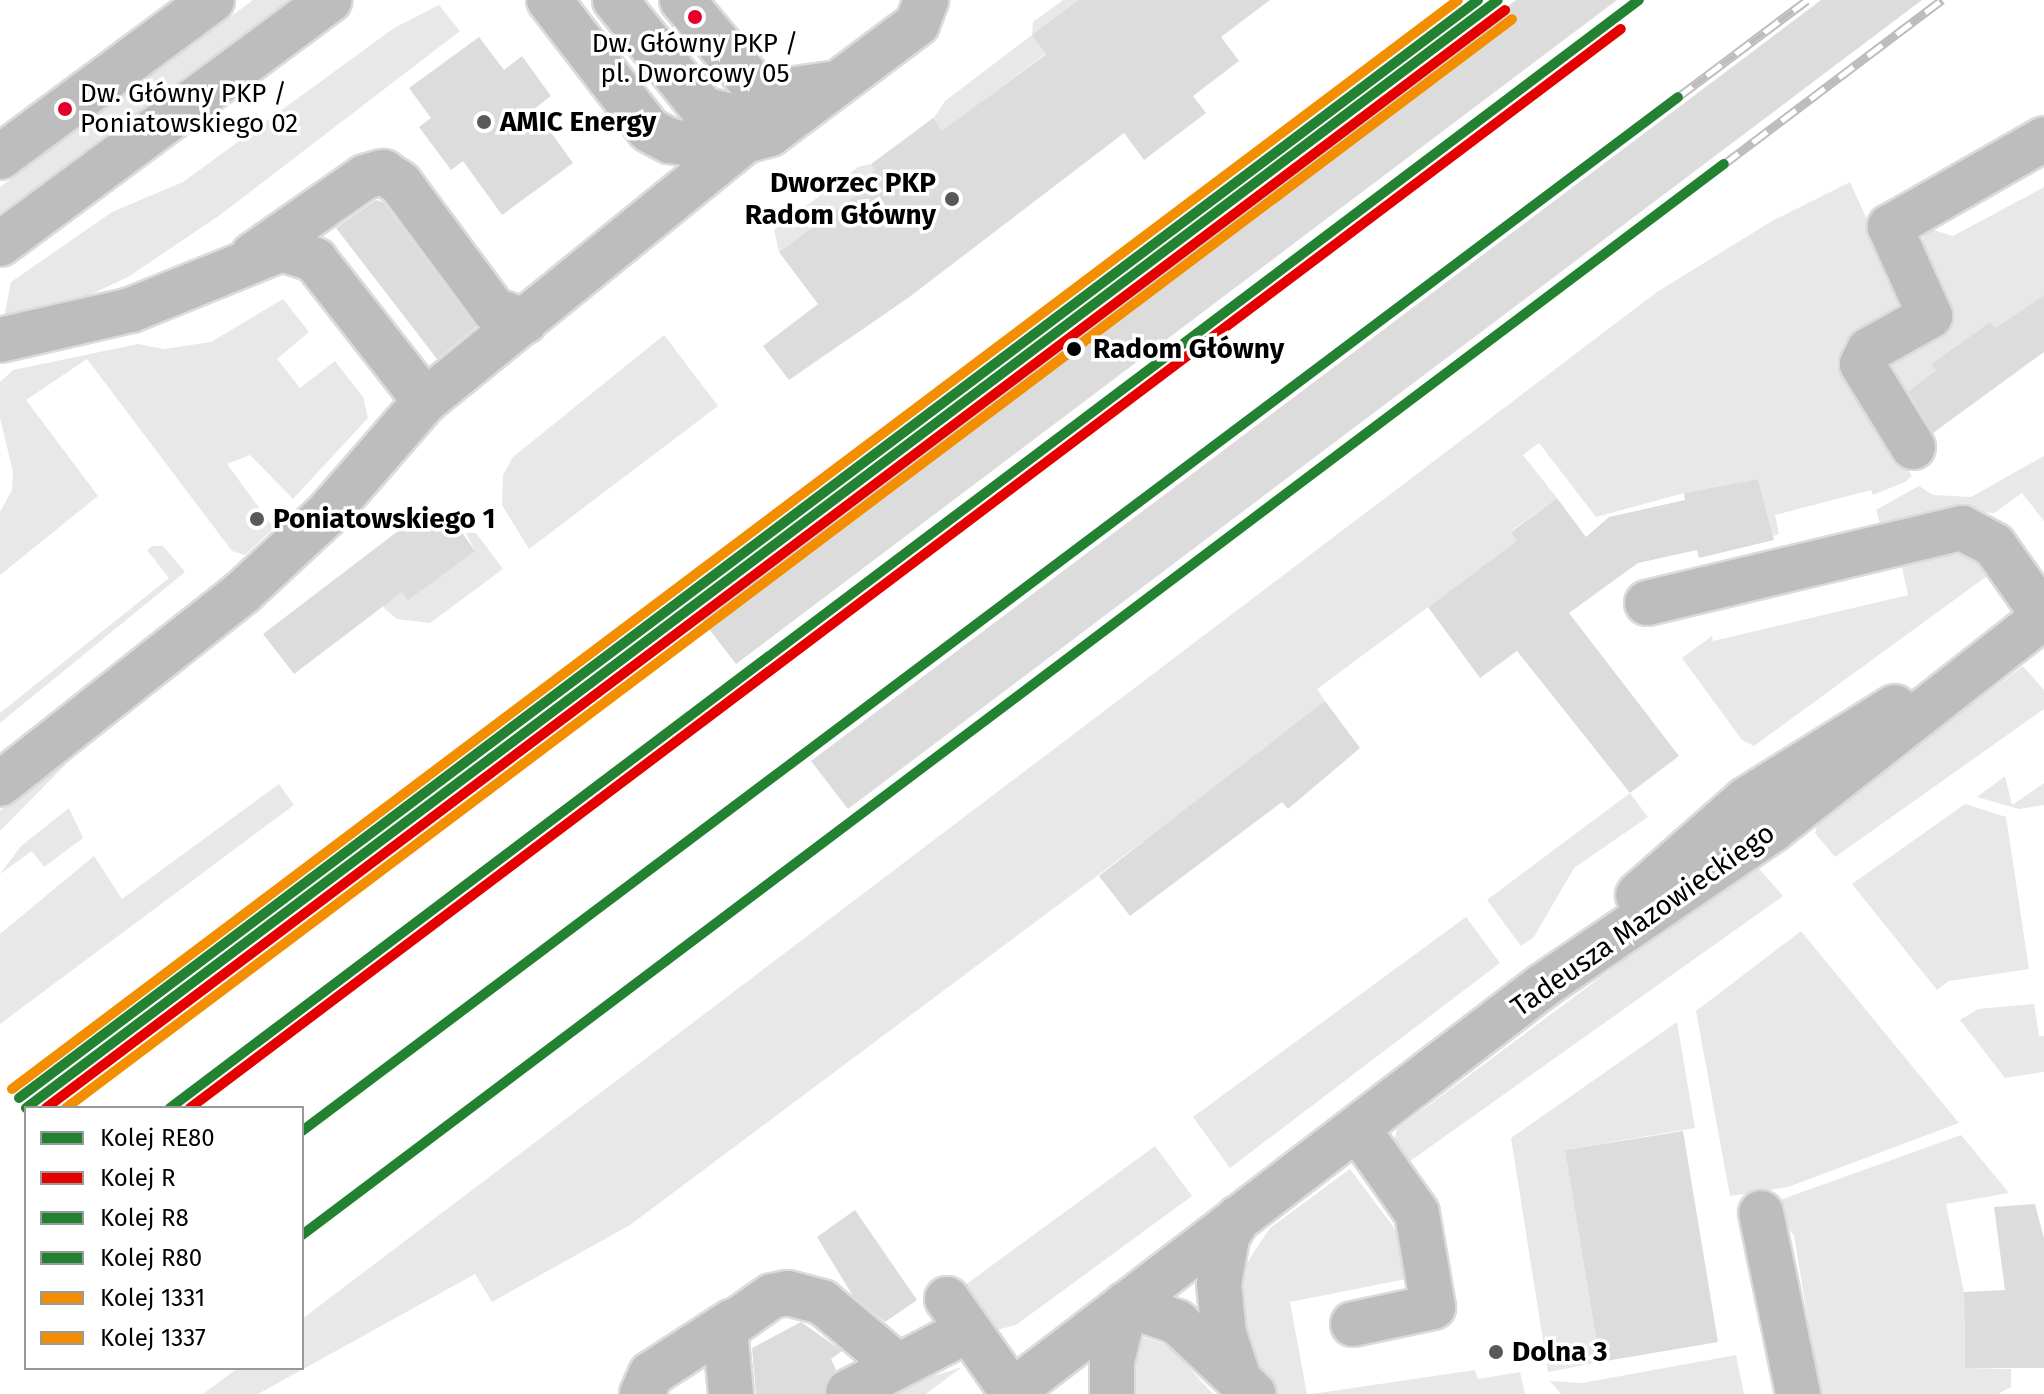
<!DOCTYPE html>
<meta charset="utf-8">
<style>
body{margin:0}
#map{position:relative;width:2044px;height:1394px;overflow:hidden;background:#fff;font-family:"Fira Sans",sans-serif}
div>[style]{position:absolute}
[style*='--x']{left:calc(var(--x)*1px);top:calc(var(--y)*1px);width:calc(var(--w)*1px);rotate:calc(var(--a)*1deg)}
.green>*{inset:0;background:#e8e8e8}
.building>*{inset:0;background:#dcdcdc}
.roads{filter:drop-shadow(2px 0 #dbdbdb) drop-shadow(-2px 0 #dbdbdb) drop-shadow(0 2px #dbdbdb) drop-shadow(0 -2px #dbdbdb)}
.minor>*{height:44px;margin:-22px;padding:0 22px;transform-origin:22px;border-radius:22px;background:#bdbdbd}
.major>*{height:44px;margin:-22px;padding:0 22px;transform-origin:22px;border-radius:22px;background:#bdbdbd}
.rail>*{height:9px;margin-top:-4.5px;transform-origin:0;background:repeating-linear-gradient(90deg,#fff 0 18px,#bdbdbd 0 36px);box-sizing:border-box;border-block:2px solid #bdbdbd}
.rail-1>*{height:10px;margin:-5px;padding:0 5px;transform-origin:5px;border-radius:5px;background:#238132}
.rail-2>*{height:10px;margin:-5px;padding:0 5px;transform-origin:5px;border-radius:5px;background:#e50000}
.rail-3>*{height:10px;margin:-5px;padding:0 5px;transform-origin:5px;border-radius:5px;background:#238132}
.rail-4>*{height:10px;margin:-5px;padding:0 5px;transform-origin:5px;border-radius:5px;background:#238132}
.rail-5>*{height:10px;margin:-5px;padding:0 5px;transform-origin:5px;border-radius:5px;background:#f28e00}
.rail-6>*{height:10px;margin:-5px;padding:0 5px;transform-origin:5px;border-radius:5px;background:#f28e00}
.dots>*{width:22px;height:22px;translate:-50% -50%;box-sizing:border-box;border:4px solid #fff;border-radius:50%}
span{translate:-50% -50%;white-space:nowrap;text-align:center;line-height:1.15;-webkit-text-stroke:7px #fff;paint-order:stroke}
.bus-label{font-size:26px;color:#000}
.left{translate:0 -50%;text-align:left}
.poi-label{font-size:28px;color:#000;font-weight:700}
.right{translate:-100% -50%;text-align:right}
.stop-label{font-size:28px;color:#000;font-weight:700}
.street-label{font-size:28px;color:#000}
.legend{position:absolute;left:24px;top:1106px;width:280px;height:264px;box-sizing:border-box;background:#fff;border:2px solid #999;margin:0;padding:10px 14px;list-style:none;font-size:24px;color:#000}
.legend li{display:flex;align-items:center;gap:16px;height:40px}
.legend b{width:40px;border:2px solid #999}
</style>
<div id="map">
<div class="green">
<i style="clip-path:polygon(253px 0,289px 0,0 213px,0 187px)"></i>
<i style="clip-path:polygon(1063px 0,1079px 0,1046px 53px,971px 110px,946px 136px,933px 119px,945px 101px,1032px 35px,1033px 22px)"></i>
<i style="clip-path:polygon(439px 5px,460px 31px,220px 215px,128px 277px,83px 298px,3px 322px,11px 282px,112px 212px,183px 182px,394px 28px)"></i>
<i style="clip-path:polygon(871px 164px,875px 170px,867px 176px,877px 189px,845px 203px,779px 252px,774px 230px,858px 167px)"></i>
<i style="clip-path:polygon(1850px 182px,1907px 308px,1845px 343px,1839px 366px,1912px 476px,1905px 482px,1873px 495px,1871px 490px,1775px 515px,1779px 534px,1773px 536px,1758px 479px,1684px 493px,1596px 517px,1539px 443px,1523px 455px,1557px 498px,1511px 531px,1527px 554px,1474px 573px,1317px 689px,1325px 701px,1248px 763px,630px 1225px,492px 1302px,475px 1274px,258px 1394px,203px 1394px,238px 1368px,302px 1368px,302px 1319px,1657px 292px,1772px 221px)"></i>
<i style="clip-path:polygon(2044px 187px,2044px 295px,1995px 328px,1990px 322px,1931px 364px,1936px 370px,1901px 396px,1889px 378px,1894px 357px,1952px 323px,1920px 251px,1923px 237px,1930px 229px,1953px 236px)"></i>
<i style="clip-path:polygon(283px 299px,309px 332px,277px 359px,300px 388px,335px 361px,363px 397px,368px 418px,293px 499px,250px 455px,227px 464px,274px 528px,245px 555px,232px 551px,87px 359px,26px 400px,98px 496px,0 575px,0 512px,12px 490px,13px 472px,0 418px,0 382px,13px 370px,138px 344px,164px 349px,211px 342px)"></i>
<i style="clip-path:polygon(664px 335px,718px 406px,529px 549px,502px 505px,503px 475px,513px 457px)"></i>
<i style="clip-path:polygon(2044px 456px,2044px 521px,2022px 493px,1994px 513px,1940px 509px,1880px 524px,1876px 510px,1919px 486px,1933px 495px,1971px 497px)"></i>
<i style="clip-path:polygon(466px 533px,476px 533px,503px 569px,430px 623px,397px 619px,383px 607px,397px 585px,475px 551px)"></i>
<i style="clip-path:polygon(152px 546px,163px 546px,185px 572px,0 723px,0 713px,169px 578px,147px 550px)"></i>
<i style="clip-path:polygon(1961px 550px,1974px 557px,1987px 576px,1754px 746px,1742px 740px,1682px 658px,1712px 636px,1713px 641px,1908px 595px,1901px 563px)"></i>
<i style="clip-path:polygon(2023px 666px,2044px 690px,2044px 709px,1835px 857px,1815px 833px,1819px 818px)"></i>
<i style="clip-path:polygon(62px 758px,72px 758px,0 831px,0 811px)"></i>
<i style="clip-path:polygon(2005px 776px,2012px 805px,2044px 783px,2044px 805px,2019px 809px,1977px 797px)"></i>
<i style="clip-path:polygon(279px 784px,294px 805px,0 1024px,0 934px,94px 856px,122px 899px)"></i>
<i style="clip-path:polygon(1630px 793px,1648px 817px,1574px 868px,1534px 937px,1521px 946px,1487px 900px)"></i>
<i style="clip-path:polygon(1965px 804px,2006px 817px,2029px 969px,1949px 981px,1937px 990px,1852px 884px)"></i>
<i style="clip-path:polygon(69px 808px,83px 838px,44px 867px,32px 851px,0 874px,21px 846px)"></i>
<i style="clip-path:polygon(1754px 863px,1783px 896px,1406px 1164px,1394px 1141px,1397px 1129px)"></i>
<i style="clip-path:polygon(1466px 917px,1500px 963px,1230px 1168px,1193px 1117px)"></i>
<i style="clip-path:polygon(1801px 931px,1959px 1123px,1788px 1187px,1730px 1196px,1696px 1011px)"></i>
<i style="clip-path:polygon(2034px 1004px,2039px 1036px,2044px 1036px,2044px 1072px,2005px 1078px,1960px 1020px,1978px 1009px)"></i>
<i style="clip-path:polygon(1677px 1022px,1695px 1128px,1565px 1150px,1600px 1362px,1548px 1372px,1511px 1138px)"></i>
<i style="clip-path:polygon(1961px 1135px,2009px 1193px,1946px 1204px,1964px 1292px,1965px 1368px,2011px 1369px,2011px 1387px,1998px 1394px,1820px 1394px,1794px 1235px,1782px 1221px,1780px 1200px)"></i>
<i style="clip-path:polygon(1155px 1146px,1192px 1196px,1016px 1325px,989px 1332px,957px 1291px)"></i>
<i style="clip-path:polygon(1350px 1169px,1404px 1241px,1411px 1278px,1290px 1302px,1307px 1394px,1276px 1394px,1258px 1371px,1242px 1334px,1240px 1308px,1247px 1263px,1270px 1228px)"></i>
<i style="clip-path:polygon(1141px 1336px,1169px 1346px,1213px 1394px,1130px 1394px,1134px 1342px)"></i>
<i style="clip-path:polygon(1736px 1355px,1744px 1394px,1561px 1394px,1550px 1381px,1582px 1383px)"></i>
<i style="clip-path:polygon(962px 1367px,926px 1394px,897px 1394px,933px 1376px)"></i>
<i style="clip-path:polygon(1475px 1370px,1478px 1379px,1520px 1372px,1525px 1394px,1312px 1394px)"></i>
</div>
<div class="building">
<i style="clip-path:polygon(1079px 0,1270px 0,1221px 37px,1239px 61px,1193px 96px,1206px 113px,1144px 160px,1124px 133px,908px 298px,789px 380px,763px 346px,818px 304px,779px 252px,872px 183px,867px 176px,875px 170px,871px 164px,905px 139px,933px 118px,942px 131px,1046px 54px,1032px 35px)"></i>
<i style="clip-path:polygon(1516px 0,1617px 0,736px 664px,699px 616px)"></i>
<i style="clip-path:polygon(1821px 0,1922px 0,848px 809px,811px 761px)"></i>
<i style="clip-path:polygon(479px 37px,504px 70px,522px 56px,551px 96px,534px 109px,573px 163px,502px 215px,463px 161px,451px 170px,419px 127px,431px 118px,409px 88px)"></i>
<i style="clip-path:polygon(376px 200px,383px 202px,476px 327px,437px 359px,336px 228px)"></i>
<i style="clip-path:polygon(2044px 295px,2044px 352px,1933px 433px,1908px 391px,1936px 370px,1931px 364px,1990px 322px,1995px 328px)"></i>
<i style="clip-path:polygon(1758px 479px,1774px 540px,1699px 558px,1697px 550px,1638px 563px,1569px 613px,1679px 756px,1630px 793px,1517px 651px,1480px 678px,1428px 607px,1517px 541px,1511px 532px,1557px 498px,1586px 537px,1609px 517px,1685px 500px,1684px 493px)"></i>
<i style="clip-path:polygon(427px 509px,437px 522px,449px 514px,475px 551px,408px 600px,402px 592px,294px 674px,263px 634px)"></i>
<i style="clip-path:polygon(1325px 701px,1360px 748px,1288px 809px,1282px 802px,1130px 916px,1099px 876px)"></i>
<i style="clip-path:polygon(1683px 1131px,1718px 1342px,1600px 1362px,1565px 1150px)"></i>
<i style="clip-path:polygon(2035px 1204px,2044px 1238px,2044px 1368px,1965px 1368px,1964px 1292px,2005px 1290px,1994px 1207px)"></i>
<i style="clip-path:polygon(855px 1210px,917px 1300px,885px 1322px,853px 1296px,817px 1237px)"></i>
<i style="clip-path:polygon(801px 1322px,842px 1351px,831px 1359px,836px 1370px,827px 1379px,824px 1394px,756px 1394px,752px 1348px)"></i>
</div>
<div class="roads">
<div class="minor">
<i style="--x:549;--y:0;--w:164;--a:52.4"></i>
<i style="--x:649;--y:130;--w:24;--a:28"></i>
<i style="--x:670;--y:141;--w:49;--a:8.1"></i>
<i style="--x:719;--y:148;--w:53;--a:-15.4"></i>
<i style="--x:770;--y:134;--w:184;--a:-36.8"></i>
<i style="--x:917;--y:24;--w:26;--a:-69"></i>
<i style="--x:615;--y:0;--w:140;--a:51.1"></i>
<i style="--x:703;--y:109;--w:50;--a:13.8"></i>
<i style="--x:752;--y:121;--w:34;--a:-5"></i>
<i style="--x:682;--y:0;--w:109;--a:49.9"></i>
<i style="--x:752;--y:83;--w:37;--a:11"></i>
<i style="--x:788;--y:90;--w:43;--a:-7.9"></i>
<i style="--x:253;--y:255;--w:136;--a:-34.9"></i>
<i style="--x:365;--y:177;--w:19;--a:-16"></i>
<i style="--x:383;--y:172;--w:20;--a:33"></i>
<i style="--x:400;--y:183;--w:158;--a:53.5"></i>
<i style="--x:494;--y:310;--w:33;--a:20"></i>
<i style="--x:0;--y:340;--w:134;--a:-12.9"></i>
<i style="--x:131;--y:310;--w:163;--a:-22"></i>
<i style="--x:282;--y:249;--w:35;--a:18"></i>
<i style="--x:315;--y:260;--w:179;--a:52"></i>
<i style="--x:1913;--y:447;--w:97;--a:-121.6"></i>
<i style="--x:1862;--y:364;--w:16;--a:-63"></i>
<i style="--x:1869;--y:350;--w:70;--a:-29.1"></i>
<i style="--x:1930;--y:316;--w:98;--a:-114.2"></i>
<i style="--x:1890;--y:227;--w:177;--a:-29.7"></i>
<i style="--x:1647;--y:603;--w:324;--a:-13.4"></i>
<i style="--x:1962;--y:528;--w:36;--a:28"></i>
<i style="--x:1994;--y:545;--w:87;--a:54.8"></i>
<i style="--x:0;--y:784;--w:310;--a:-38.3"></i>
<i style="--x:243;--y:592;--w:113;--a:-42.9"></i>
<i style="--x:326;--y:515;--w:151;--a:-49"></i>
<i style="--x:425;--y:401;--w:405;--a:-39.1"></i>
<i style="--x:1638;--y:895;--w:145;--a:-41.4"></i>
<i style="--x:1747;--y:799;--w:174;--a:-31.9"></i>
<i style="--x:1761;--y:1213;--w:185;--a:78.4"></i>
<i style="--x:947;--y:1299;--w:113;--a:55"></i>
<i style="--x:1353;--y:1324;--w:82;--a:-12"></i>
<i style="--x:1433;--y:1307;--w:95;--a:-99.7"></i>
<i style="--x:1417;--y:1213;--w:104;--a:-125.2"></i>
<i style="--x:1238;--y:1376;--w:44;--a:-108.4"></i>
<i style="--x:1224;--y:1334;--w:50;--a:-95.7"></i>
<i style="--x:1219;--y:1284;--w:48;--a:-80.3"></i>
<i style="--x:1227;--y:1237;--w:22;--a:-60"></i>
<i style="--x:848;--y:1392;--w:135;--a:-27.3"></i>
<i style="--x:642;--y:1394;--w:22;--a:-66"></i>
<i style="--x:651;--y:1374;--w:98;--a:-32.9"></i>
<i style="--x:731;--y:1394;--w:65;--a:-95.3"></i>
<i style="--x:725;--y:1329;--w:57;--a:-35.1"></i>
<i style="--x:772;--y:1296;--w:16;--a:-11"></i>
<i style="--x:788;--y:1293;--w:35;--a:15"></i>
<i style="--x:822;--y:1302;--w:99;--a:40.1"></i>
<i style="--x:1009;--y:1394;--w:673;--a:-37.4"></i>
<i style="--x:1544;--y:985;--w:276;--a:-34.2"></i>
<i style="--x:1772;--y:830;--w:345;--a:-38.1"></i>
<i style="--x:1112;--y:1394;--w:33;--a:-90"></i>
<i style="--x:1112;--y:1361;--w:59;--a:-76.2"></i>
<i style="--x:1126;--y:1304;--w:54;--a:19.4"></i>
<i style="--x:1177;--y:1322;--w:105;--a:43.1"></i>
</div>
<div class="major">
<i style="--x:0;--y:157;--w:264;--a:-36.5"></i>
<i style="--x:0;--y:244;--w:410;--a:-36.5"></i>
</div>
</div>
<div class="rail">
<i style="--x:1678;--y:97;--w:161;--a:-36.9"></i>
<i style="--x:1724;--y:164;--w:273;--a:-37"></i>
</div>
<div class="rail-1">
<i style="--x:26;--y:1108;--w:1842;--a:-36.97"></i>
<i style="--x:170;--y:1108;--w:1840;--a:-37.03"></i>
</div>
<div class="rail-2">
<i style="--x:46;--y:1108;--w:1826;--a:-36.96"></i>
<i style="--x:190;--y:1108;--w:1792;--a:-37.02"></i>
</div>
<div class="rail-3">
<i style="--x:302;--y:1131;--w:1721;--a:-36.92"></i>
<i style="--x:302;--y:1235;--w:1780;--a:-36.99"></i>
</div>
<div class="rail-4">
<i style="--x:19;--y:1098;--w:1826;--a:-36.96"></i>
</div>
<div class="rail-5">
<i style="--x:66;--y:1108;--w:1810;--a:-36.98"></i>
</div>
<div class="rail-6">
<i style="--x:12;--y:1089;--w:1810;--a:-36.98"></i>
</div>
<div class="dots">
<i style="left:695px;top:17px;background:#e4002b"></i>
<i style="left:65px;top:109px;background:#e4002b"></i>
<i style="left:484px;top:122px;background:#595959"></i>
<i style="left:952px;top:199px;background:#595959"></i>
<i style="left:1074px;top:349px;background:#000"></i>
<i style="left:257px;top:519px;background:#595959"></i>
<i style="left:1496px;top:1352px;background:#595959"></i>
</div>
<div class="bus-label">
<span style="left:695px;top:59px">Dw. Główny PKP /<br>pl. Dworcowy 05</span>
<span class="left" style="left:80px;top:109px">Dw. Główny PKP /<br>Poniatowskiego 02</span>
</div>
<div class="poi-label">
<span class="left" style="left:500px;top:122px">AMIC Energy</span>
<span class="right" style="left:936px;top:199px">Dworzec PKP<br>Radom Główny</span>
<span class="left" style="left:273px;top:519px">Poniatowskiego 1</span>
<span class="left" style="left:1512px;top:1352px">Dolna 3</span>
</div>
<div class="stop-label">
<span class="left" style="left:1093px;top:349px">Radom Główny</span>
</div>
<div class="street-label">
<span style="left:1643px;top:920px;rotate:-35deg">Tadeusza Mazowieckiego</span>
</div>
<ul class="legend">
<li><b style="height:10px;background:#238132"></b>Kolej RE80</li>
<li><b style="height:10px;background:#e50000"></b>Kolej R</li>
<li><b style="height:10px;background:#238132"></b>Kolej R8</li>
<li><b style="height:10px;background:#238132"></b>Kolej R80</li>
<li><b style="height:10px;background:#f28e00"></b>Kolej 1331</li>
<li><b style="height:10px;background:#f28e00"></b>Kolej 1337</li>
</ul>
</div>
